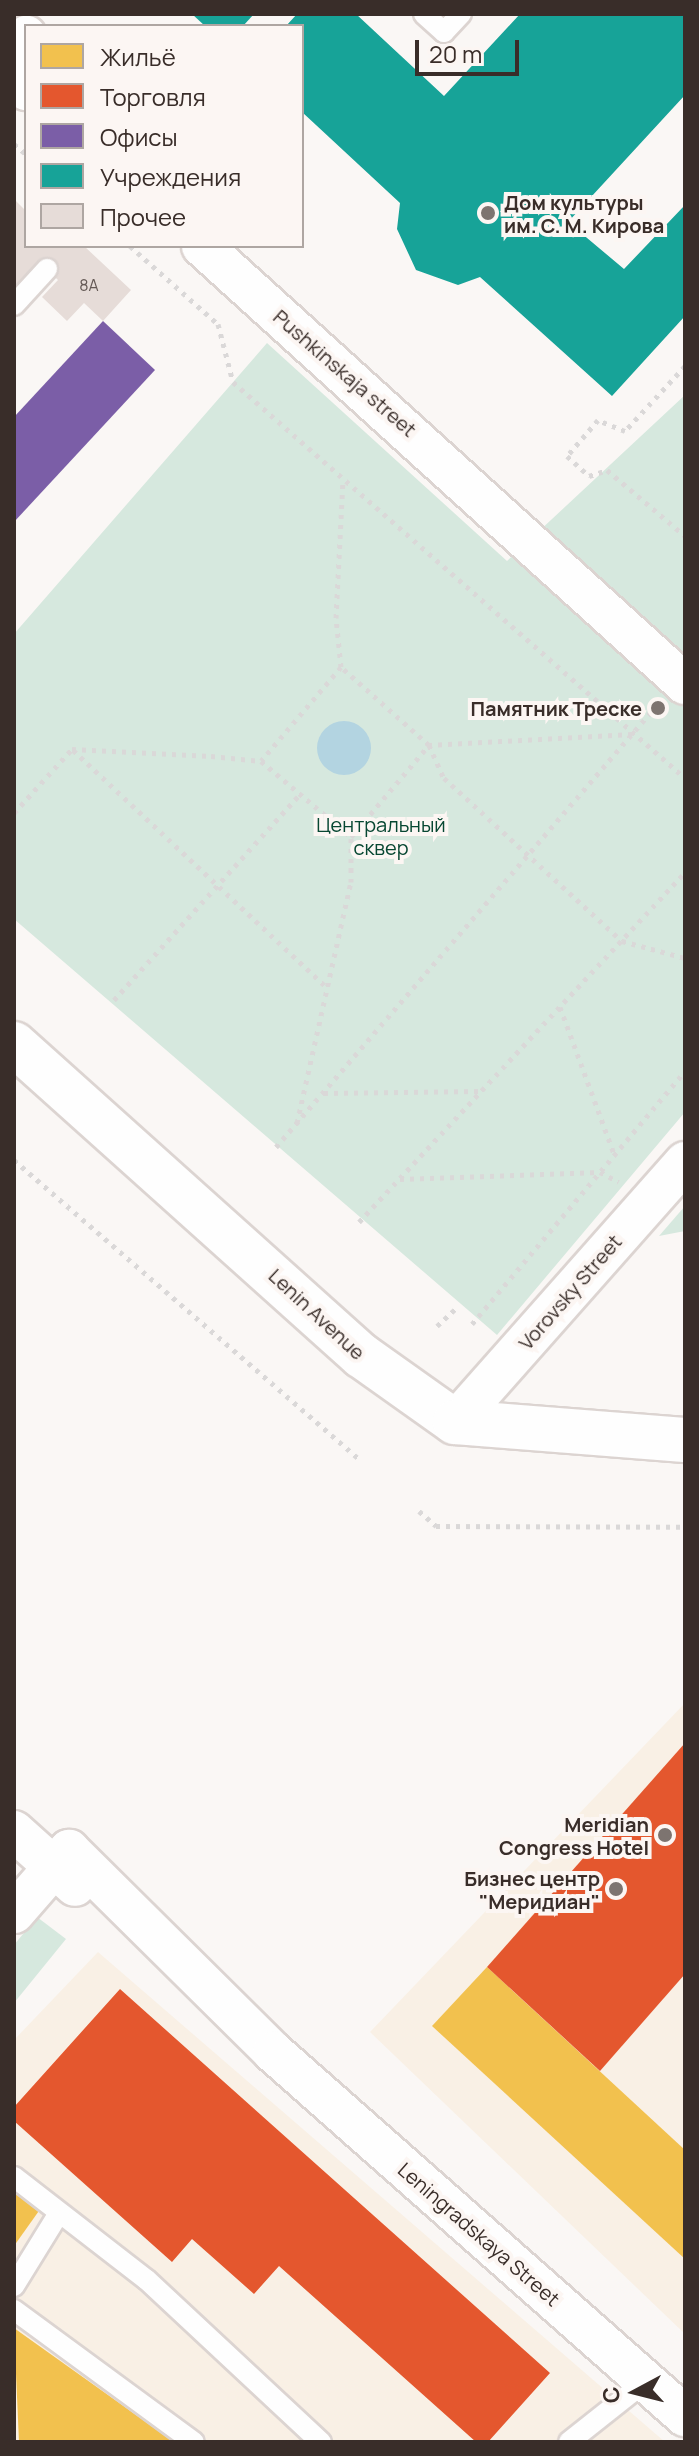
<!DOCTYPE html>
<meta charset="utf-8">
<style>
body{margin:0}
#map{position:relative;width:699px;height:2456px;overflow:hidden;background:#faf7f5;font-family:Manrope,sans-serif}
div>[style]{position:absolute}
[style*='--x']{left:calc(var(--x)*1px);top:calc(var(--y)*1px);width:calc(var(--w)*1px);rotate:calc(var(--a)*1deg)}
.commercial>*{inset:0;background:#f9f0e5}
.green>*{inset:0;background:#d6e8de}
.water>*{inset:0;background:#b3d4e1}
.round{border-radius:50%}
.homes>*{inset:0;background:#f2c14e}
.shops>*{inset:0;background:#e4572e}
.offices>*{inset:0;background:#7b5ea7}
.public>*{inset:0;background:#17a398}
.building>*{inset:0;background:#e6dcd8}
.path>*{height:5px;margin-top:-2.5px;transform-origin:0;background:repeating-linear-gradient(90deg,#dad8d8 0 4px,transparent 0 10px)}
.roads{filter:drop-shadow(2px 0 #dcd4d1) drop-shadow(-2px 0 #dcd4d1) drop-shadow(0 2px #dcd4d1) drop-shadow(0 -2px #dcd4d1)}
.lane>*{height:20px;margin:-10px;padding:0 10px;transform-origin:10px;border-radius:10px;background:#fefefe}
.street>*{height:40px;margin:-20px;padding:0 20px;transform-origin:20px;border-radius:20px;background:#fefefe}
.primary>*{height:44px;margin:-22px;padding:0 22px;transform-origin:22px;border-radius:22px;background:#fefefe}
.dots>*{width:22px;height:22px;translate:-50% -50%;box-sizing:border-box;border:4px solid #fcf6f3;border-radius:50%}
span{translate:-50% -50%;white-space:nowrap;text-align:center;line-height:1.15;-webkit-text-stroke:8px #fcf6f3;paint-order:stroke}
.number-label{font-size:16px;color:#645955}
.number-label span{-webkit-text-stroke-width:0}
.poi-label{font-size:20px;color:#392d29;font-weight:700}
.left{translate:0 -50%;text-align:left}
.right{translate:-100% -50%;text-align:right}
.street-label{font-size:20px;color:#392d29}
.park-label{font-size:20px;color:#074732}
.frame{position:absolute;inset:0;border:16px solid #392d29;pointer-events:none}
.legend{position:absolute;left:24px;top:24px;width:280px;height:224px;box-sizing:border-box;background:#fcf6f3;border:2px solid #aea6a2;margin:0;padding:10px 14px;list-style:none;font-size:24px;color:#392d29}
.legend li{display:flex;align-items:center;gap:16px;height:40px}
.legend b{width:40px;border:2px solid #aea6a2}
.north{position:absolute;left:595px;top:2352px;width:80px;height:80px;-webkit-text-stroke:6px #fcf6f3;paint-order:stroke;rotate:263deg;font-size:22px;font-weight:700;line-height:32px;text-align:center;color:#392d29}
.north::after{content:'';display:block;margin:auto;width:28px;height:36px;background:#392d29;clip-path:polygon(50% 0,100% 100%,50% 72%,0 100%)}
.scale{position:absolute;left:415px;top:40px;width:104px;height:36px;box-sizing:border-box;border:4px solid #392d29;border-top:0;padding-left:10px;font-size:24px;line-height:28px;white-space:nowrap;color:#392d29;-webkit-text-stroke:6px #fcf6f3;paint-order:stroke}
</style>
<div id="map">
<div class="commercial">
<i style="clip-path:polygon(685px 1703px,685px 2334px,370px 2032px)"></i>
<i style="clip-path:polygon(98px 1952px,665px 2442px,14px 2442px,14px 2040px)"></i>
</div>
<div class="green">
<i style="clip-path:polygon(267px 343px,507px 561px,685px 395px,685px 1112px,497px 1335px,14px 919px,14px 634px)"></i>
<i style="clip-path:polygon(685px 1206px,685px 1231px,659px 1236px)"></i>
<i style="clip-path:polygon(37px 1917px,66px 1939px,14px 2003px,14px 1945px)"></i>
</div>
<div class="water">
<i class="round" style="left:317px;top:721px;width:54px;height:54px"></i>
</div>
<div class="homes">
<i style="clip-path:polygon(487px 1967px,685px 2150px,685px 2259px,432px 2026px)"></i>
<i style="clip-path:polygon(14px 2189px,41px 2208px,14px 2246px)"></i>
<i style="clip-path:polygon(14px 2328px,174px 2442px,19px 2442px)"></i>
</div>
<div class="shops">
<i style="clip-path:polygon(685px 1743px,685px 1974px,600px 2071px,487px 1967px)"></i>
<i style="clip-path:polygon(120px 1989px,550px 2373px,488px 2442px,476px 2442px,279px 2266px,254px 2294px,192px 2239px,172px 2262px,14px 2121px,14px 2107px)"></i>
</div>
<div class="offices">
<i style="clip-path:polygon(103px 321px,155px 370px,14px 522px,14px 417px)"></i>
</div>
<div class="public">
<i style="clip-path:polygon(192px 14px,254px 14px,243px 26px,205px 26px)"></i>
<i style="clip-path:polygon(297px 14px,356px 14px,444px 96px,520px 14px,685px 14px,685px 95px,568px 222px,624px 269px,685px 205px,685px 316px,612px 396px,480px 277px,458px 285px,416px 270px,397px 229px,400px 203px,302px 112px,302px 26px,286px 26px)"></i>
</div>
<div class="building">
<i style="clip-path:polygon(14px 199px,26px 211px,26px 246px,84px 246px,131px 290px,103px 321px,84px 303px,67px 321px,42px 297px,58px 280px,40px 263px,14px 290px)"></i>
</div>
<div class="path">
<i style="--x:14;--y:144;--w:16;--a:40"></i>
<i style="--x:130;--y:246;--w:118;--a:41.6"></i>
<i style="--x:218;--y:324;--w:60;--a:75.5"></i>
<i style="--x:233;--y:382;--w:601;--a:41.22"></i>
<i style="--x:685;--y:366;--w:88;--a:132.7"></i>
<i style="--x:625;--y:431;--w:29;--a:-158"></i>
<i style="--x:598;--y:420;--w:48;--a:130.7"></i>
<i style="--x:567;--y:456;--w:30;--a:42"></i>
<i style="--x:589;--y:476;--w:19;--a:-18"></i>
<i style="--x:607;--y:470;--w:102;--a:40.2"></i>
<i style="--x:341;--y:667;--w:49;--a:-95.8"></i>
<i style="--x:336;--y:618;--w:136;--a:-87.1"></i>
<i style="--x:632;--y:734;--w:203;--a:176.9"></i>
<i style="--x:429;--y:745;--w:36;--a:66"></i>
<i style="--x:444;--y:778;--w:241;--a:42.5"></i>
<i style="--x:622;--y:941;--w:65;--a:15.1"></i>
<i style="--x:73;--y:750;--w:348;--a:43.1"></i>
<i style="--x:14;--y:813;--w:86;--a:-47.8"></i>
<i style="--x:72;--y:749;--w:139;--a:2.9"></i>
<i style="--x:211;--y:756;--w:50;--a:5.7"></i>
<i style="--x:261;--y:761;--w:118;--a:40.2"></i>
<i style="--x:351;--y:837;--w:121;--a:-49.7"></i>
<i style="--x:429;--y:745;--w:118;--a:-138.4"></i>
<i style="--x:341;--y:667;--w:123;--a:130.4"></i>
<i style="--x:114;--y:1000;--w:278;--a:-47.9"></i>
<i style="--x:560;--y:1007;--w:157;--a:69.8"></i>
<i style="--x:324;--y:1093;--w:157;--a:-0.7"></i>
<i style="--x:297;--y:1123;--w:247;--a:-77.4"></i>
<i style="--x:351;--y:882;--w:45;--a:-90"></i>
<i style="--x:276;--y:1147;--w:584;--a:-49.24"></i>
<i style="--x:14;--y:1160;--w:459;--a:40.9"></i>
<i style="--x:400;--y:1179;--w:200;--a:-2"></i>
<i style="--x:600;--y:1172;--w:21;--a:28"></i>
<i style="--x:359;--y:1222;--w:478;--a:-47"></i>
<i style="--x:472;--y:1324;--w:331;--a:-49.9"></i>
<i style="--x:437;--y:1326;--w:26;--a:-43"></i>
<i style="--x:419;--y:1511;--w:23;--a:41"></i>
<i style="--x:436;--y:1526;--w:249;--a:0.2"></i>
</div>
<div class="roads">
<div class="lane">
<i style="--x:424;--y:14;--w:27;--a:42"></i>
<i style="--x:444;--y:32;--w:25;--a:-47"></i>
<i style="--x:14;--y:305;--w:49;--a:-47.5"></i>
<i style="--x:14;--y:2177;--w:168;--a:37.8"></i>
<i style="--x:147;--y:2280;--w:238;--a:43"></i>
<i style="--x:14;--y:2286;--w:86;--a:-58.3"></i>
<i style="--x:14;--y:2310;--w:223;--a:36.3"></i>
<i style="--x:569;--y:2442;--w:98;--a:-38.4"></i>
</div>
<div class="street">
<i style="--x:14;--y:49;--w:18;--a:-47"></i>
<i style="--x:14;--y:80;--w:16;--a:40"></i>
<i style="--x:202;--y:246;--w:652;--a:42.2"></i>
<i style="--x:455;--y:1422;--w:347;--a:-48.5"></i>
<i style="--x:14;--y:1831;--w:82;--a:42"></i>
<i style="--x:14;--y:1913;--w:84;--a:-48.9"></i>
<i style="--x:69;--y:1850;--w:287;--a:44.7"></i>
<i style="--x:273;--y:2052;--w:550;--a:41.46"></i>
</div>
<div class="primary">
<i style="--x:14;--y:1044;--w:467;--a:41.9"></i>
<i style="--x:362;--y:1356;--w:114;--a:35.4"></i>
<i style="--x:455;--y:1422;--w:231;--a:4.5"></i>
</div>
</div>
<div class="dots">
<i style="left:488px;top:213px;background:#7d7470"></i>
<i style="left:658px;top:708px;background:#7d7470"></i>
<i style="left:665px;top:1835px;background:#7d7470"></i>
<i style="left:616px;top:1889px;background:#7d7470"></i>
</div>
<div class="number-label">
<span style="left:89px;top:285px">8А</span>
</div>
<div class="poi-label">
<span class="left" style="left:504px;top:214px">Дом культуры<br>им. С. М. Кирова</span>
<span class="right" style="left:642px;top:708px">Памятник Треске</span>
<span class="right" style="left:649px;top:1836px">Meridian<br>Congress Hotel</span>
<span class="right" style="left:600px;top:1890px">Бизнес центр<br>"Меридиан"</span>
</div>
<div class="street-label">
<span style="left:345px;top:373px;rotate:41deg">Pushkinskaja street</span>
<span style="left:570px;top:1292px;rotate:-49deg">Vorovsky Street</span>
<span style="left:317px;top:1314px;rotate:43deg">Lenin Avenue</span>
<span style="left:479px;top:2234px;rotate:41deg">Leningradskaya Street</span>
</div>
<div class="park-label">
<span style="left:381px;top:836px">Центральный<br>сквер</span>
</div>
<div class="frame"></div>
<ul class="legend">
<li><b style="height:22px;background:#f2c14e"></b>Жильё</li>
<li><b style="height:22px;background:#e4572e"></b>Торговля</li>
<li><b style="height:22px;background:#7b5ea7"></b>Офисы</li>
<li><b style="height:22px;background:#17a398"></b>Учреждения</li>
<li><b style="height:22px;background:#e6dcd8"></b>Прочее</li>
</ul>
<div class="north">С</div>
<div class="scale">20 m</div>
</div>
